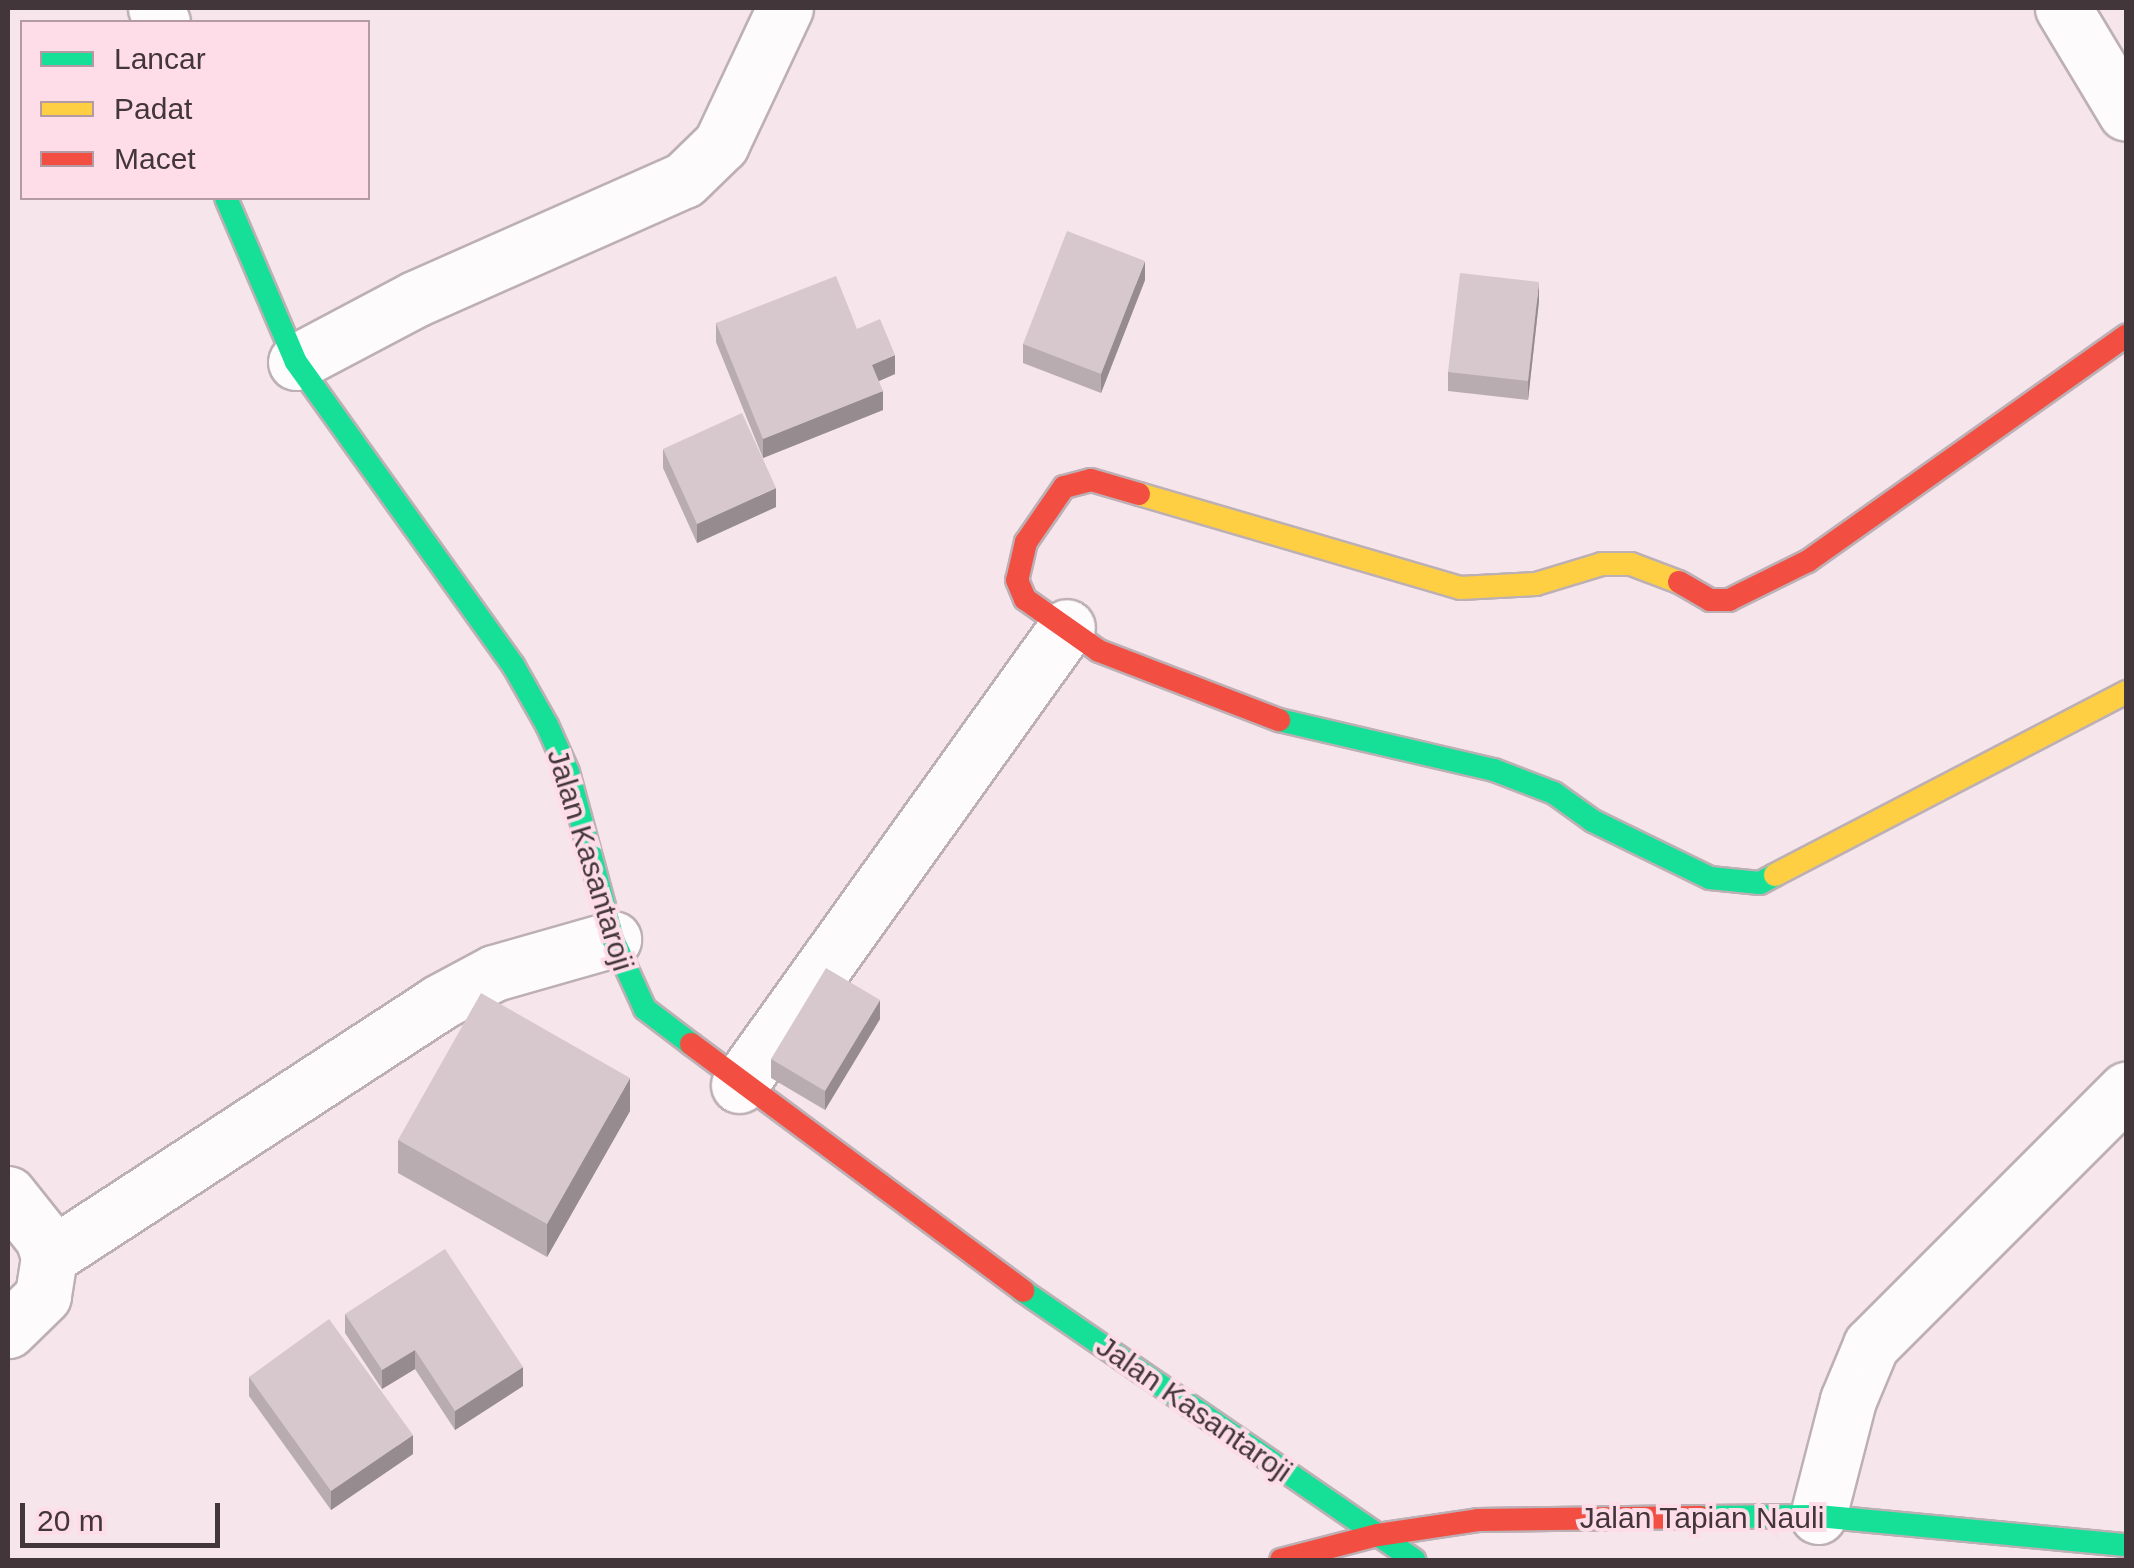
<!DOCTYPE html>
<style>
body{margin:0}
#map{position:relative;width:2134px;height:1568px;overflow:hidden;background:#f6e5eb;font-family:Arial,sans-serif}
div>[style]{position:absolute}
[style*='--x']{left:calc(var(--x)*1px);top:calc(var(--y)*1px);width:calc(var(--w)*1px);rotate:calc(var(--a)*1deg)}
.roads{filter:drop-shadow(2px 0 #bdb0b5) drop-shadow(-2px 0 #bdb0b5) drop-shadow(0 2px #bdb0b5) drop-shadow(0 -2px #bdb0b5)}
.street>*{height:55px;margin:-27.5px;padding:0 27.5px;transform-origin:27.5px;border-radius:27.5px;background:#fefbfc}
.fast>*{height:22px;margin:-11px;padding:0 11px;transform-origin:11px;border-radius:11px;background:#16e098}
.slow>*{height:22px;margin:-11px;padding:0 11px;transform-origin:11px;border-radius:11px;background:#ffcf43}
.jam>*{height:22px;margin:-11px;padding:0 11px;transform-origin:11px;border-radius:11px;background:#f24e42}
.wall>*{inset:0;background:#b8acb0}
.shaded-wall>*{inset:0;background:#968c90}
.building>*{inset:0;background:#d6c8cd}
span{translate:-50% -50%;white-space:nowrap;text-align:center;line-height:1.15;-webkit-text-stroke:8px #fedde8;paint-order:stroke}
.street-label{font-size:30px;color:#43363b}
.frame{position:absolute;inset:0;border:10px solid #43363b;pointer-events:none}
.legend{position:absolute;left:20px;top:20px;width:350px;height:180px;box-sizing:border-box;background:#fedde8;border:2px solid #b39aa3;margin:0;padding:12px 18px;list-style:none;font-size:30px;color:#43363b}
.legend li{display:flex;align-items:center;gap:20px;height:50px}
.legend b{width:50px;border:2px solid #b39aa3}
.scale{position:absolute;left:20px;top:1503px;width:200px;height:45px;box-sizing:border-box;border:5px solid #43363b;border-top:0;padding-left:12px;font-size:30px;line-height:35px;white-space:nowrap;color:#43363b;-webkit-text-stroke:8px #fedde8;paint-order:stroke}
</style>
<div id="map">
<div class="roads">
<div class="street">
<i style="--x:156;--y:8;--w:15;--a:67"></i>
<i style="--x:2063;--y:8;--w:122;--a:59"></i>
<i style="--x:296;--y:362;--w:135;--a:-27.9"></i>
<i style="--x:415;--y:299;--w:294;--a:-23.9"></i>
<i style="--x:684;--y:180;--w:52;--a:-44.2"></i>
<i style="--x:721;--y:144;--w:150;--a:-64.8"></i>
<i style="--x:739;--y:1085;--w:563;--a:-54.39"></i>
<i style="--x:8;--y:1194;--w:56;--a:51.5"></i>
<i style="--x:43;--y:1238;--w:20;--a:72"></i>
<i style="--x:49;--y:1257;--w:39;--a:99"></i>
<i style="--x:43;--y:1296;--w:49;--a:135.8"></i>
<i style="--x:49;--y:1257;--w:465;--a:-33.1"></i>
<i style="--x:438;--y:1003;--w:64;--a:-28.2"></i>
<i style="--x:494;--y:973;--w:124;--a:-15.9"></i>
<i style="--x:1818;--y:1516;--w:120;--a:-75.5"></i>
<i style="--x:1848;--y:1400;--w:60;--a:-67.3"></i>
<i style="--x:1871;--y:1345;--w:361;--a:-45"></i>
</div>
<div class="fast">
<i style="--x:226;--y:198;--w:178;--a:66.9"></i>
<i style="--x:296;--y:362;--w:373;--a:54.4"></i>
<i style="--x:513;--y:665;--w:69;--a:60.5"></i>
<i style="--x:547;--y:725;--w:51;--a:65.9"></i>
<i style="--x:568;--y:772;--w:173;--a:74.9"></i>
<i style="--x:613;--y:939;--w:77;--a:65.4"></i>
<i style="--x:645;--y:1009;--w:58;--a:37.3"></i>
<i style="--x:1279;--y:720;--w:221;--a:13.1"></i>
<i style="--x:1494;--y:770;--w:64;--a:21"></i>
<i style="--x:1554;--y:793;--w:48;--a:35.7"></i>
<i style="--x:1593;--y:821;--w:130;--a:26"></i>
<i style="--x:1710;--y:878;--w:50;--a:5.7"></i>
<i style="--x:1760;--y:883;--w:17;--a:-28"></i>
<i style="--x:1023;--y:1291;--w:475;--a:34.5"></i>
<i style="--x:1701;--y:1517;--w:117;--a:-0.5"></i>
<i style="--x:1818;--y:1516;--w:309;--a:5.4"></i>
</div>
<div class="slow">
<i style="--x:1139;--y:494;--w:334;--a:16.3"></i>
<i style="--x:1460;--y:588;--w:76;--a:-3"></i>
<i style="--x:1536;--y:584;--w:69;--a:-16.9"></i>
<i style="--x:1602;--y:564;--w:29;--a:0"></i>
<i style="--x:1631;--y:564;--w:51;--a:20.6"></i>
<i style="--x:1775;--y:875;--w:396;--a:-27.5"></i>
</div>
<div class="jam">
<i style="--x:1139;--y:494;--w:50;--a:-163.7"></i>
<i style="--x:1091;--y:480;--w:28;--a:165"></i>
<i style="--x:1064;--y:487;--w:67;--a:124.6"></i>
<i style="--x:1026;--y:542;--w:39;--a:103"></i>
<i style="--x:1017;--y:580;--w:21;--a:67"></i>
<i style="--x:1025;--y:599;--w:90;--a:35.1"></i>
<i style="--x:1099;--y:651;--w:193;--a:21"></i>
<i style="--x:1679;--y:582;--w:36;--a:30"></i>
<i style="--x:1710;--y:600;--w:19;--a:0"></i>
<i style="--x:1729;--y:600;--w:88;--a:-26.3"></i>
<i style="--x:1808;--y:561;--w:390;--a:-35.3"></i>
<i style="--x:691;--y:1044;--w:414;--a:36.6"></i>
<i style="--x:1281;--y:1560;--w:100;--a:-14.5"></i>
<i style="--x:1378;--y:1535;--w:101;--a:-8.5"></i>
<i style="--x:1478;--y:1520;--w:223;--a:-0.8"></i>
</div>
</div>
<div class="wall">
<i style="clip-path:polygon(1145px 280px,1101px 393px,1023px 363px,1023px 344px)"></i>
<i style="clip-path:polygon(1539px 301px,1528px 400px,1448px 391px,1448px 372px)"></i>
<i style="clip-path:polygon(716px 323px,857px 329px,895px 374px,879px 381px,883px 410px,763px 458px,716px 342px)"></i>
<i style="clip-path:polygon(663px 449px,776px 507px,697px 543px,663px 468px)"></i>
<i style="clip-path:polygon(880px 1019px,825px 1110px,771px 1078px,771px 1059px)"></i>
<i style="clip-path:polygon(630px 1111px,547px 1257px,398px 1173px,398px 1140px)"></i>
<i style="clip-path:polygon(345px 1314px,523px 1386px,455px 1430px,415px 1369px,382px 1389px,345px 1333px)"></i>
<i style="clip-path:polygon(249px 1377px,413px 1454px,331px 1510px,249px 1396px)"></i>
</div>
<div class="shaded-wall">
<i style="clip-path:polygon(1145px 261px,1145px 280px,1101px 393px,1101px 374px)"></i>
<i style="clip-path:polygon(1539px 282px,1539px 301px,1528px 400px,1528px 381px)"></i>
<i style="clip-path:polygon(895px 355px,895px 374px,872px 384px,872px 365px)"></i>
<i style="clip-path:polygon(883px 391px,883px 410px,763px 458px,763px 439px)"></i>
<i style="clip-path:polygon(776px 488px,776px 507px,697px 543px,697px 524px)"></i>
<i style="clip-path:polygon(880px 1000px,880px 1019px,825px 1110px,825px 1091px)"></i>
<i style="clip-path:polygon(630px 1078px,630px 1111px,547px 1257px,547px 1224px)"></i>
<i style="clip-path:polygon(415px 1350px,415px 1369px,382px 1389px,382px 1370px)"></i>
<i style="clip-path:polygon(523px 1367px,523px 1386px,455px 1430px,455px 1411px)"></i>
<i style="clip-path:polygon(413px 1435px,413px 1454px,331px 1510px,331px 1491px)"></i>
</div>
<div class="building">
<i style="clip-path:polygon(1067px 231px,1145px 261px,1101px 374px,1023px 344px)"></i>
<i style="clip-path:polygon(1460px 273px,1539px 282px,1528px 381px,1448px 372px)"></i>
<i style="clip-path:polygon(836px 276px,857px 329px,880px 319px,895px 355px,872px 365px,883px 391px,763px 439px,716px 323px)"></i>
<i style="clip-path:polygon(742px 413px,776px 488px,697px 524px,663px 449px)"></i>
<i style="clip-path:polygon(826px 968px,880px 1000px,825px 1091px,771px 1059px)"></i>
<i style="clip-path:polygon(481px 993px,630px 1078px,547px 1224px,398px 1140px)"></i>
<i style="clip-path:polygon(445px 1249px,523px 1367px,455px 1411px,415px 1350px,382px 1370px,345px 1314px)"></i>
<i style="clip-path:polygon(329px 1319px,413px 1435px,331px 1491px,249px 1377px)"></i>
</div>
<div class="street-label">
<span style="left:590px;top:860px;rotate:73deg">Jalan Kasantaroji</span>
<span style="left:1194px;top:1409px;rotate:35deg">Jalan Kasantaroji</span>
<span style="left:1702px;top:1518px">Jalan Tapian Nauli</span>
</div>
<div class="frame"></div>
<ul class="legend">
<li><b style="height:12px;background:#16e098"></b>Lancar</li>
<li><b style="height:12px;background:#ffcf43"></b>Padat</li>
<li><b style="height:12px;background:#f24e42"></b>Macet</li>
</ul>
<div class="scale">20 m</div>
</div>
